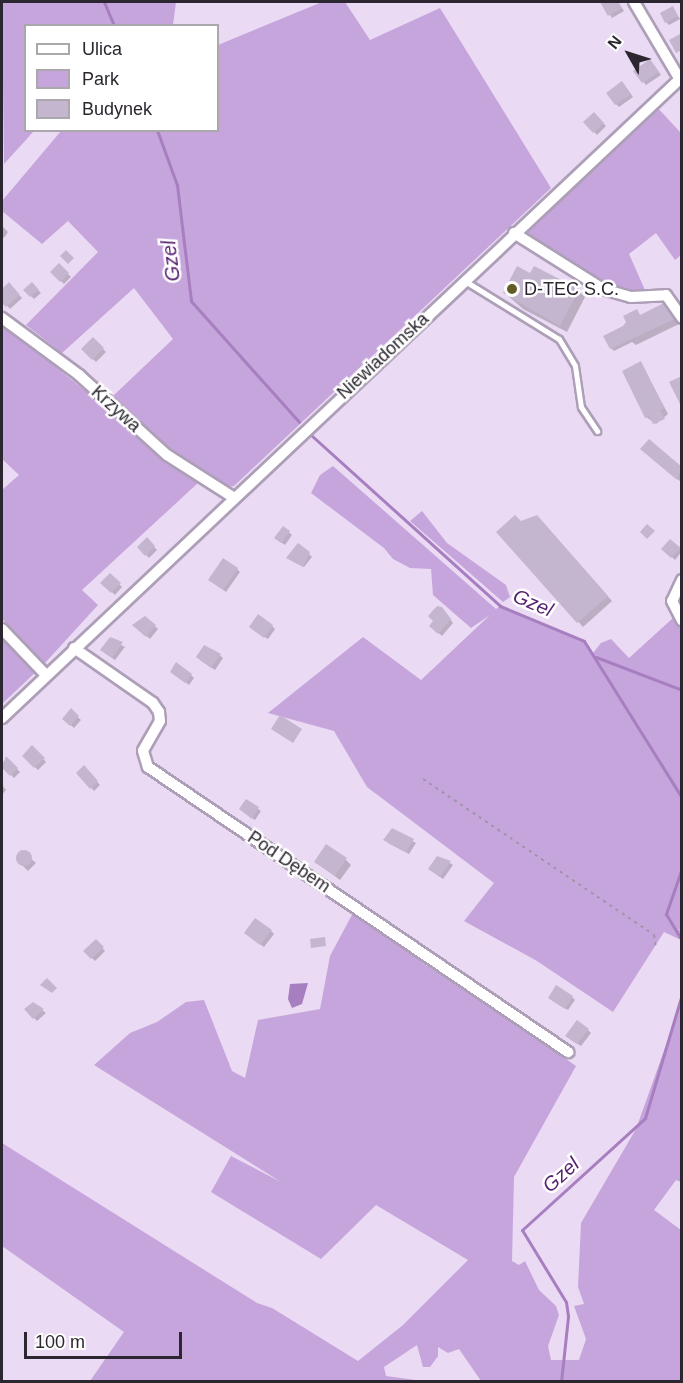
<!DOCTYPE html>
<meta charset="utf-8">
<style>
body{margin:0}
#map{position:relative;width:683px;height:1383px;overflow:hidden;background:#eadaf4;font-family:Helvetica,sans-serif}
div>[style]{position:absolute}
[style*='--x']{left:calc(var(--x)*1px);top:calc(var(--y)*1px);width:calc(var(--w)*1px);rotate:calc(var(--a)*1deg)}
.green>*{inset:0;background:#c6a5dc}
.water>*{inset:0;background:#a77ec0}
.shadow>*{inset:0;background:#0003}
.stream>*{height:3px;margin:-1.5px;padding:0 1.5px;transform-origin:1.5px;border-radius:1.5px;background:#a77ec0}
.building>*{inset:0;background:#c5b6cf}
.round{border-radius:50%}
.path>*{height:2px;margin-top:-1px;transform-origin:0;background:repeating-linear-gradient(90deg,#9f94a7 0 3px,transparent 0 7.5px)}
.roads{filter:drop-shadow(2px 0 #ad9fb7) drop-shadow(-2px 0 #ad9fb7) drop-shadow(0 2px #ad9fb7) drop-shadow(0 -2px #ad9fb7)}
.lane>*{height:5px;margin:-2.5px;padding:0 2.5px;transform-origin:2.5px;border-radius:2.5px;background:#fff}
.street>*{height:10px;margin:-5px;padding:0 5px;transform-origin:5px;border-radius:5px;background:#fff}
.dots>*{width:16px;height:16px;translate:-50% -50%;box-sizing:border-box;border:3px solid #fff;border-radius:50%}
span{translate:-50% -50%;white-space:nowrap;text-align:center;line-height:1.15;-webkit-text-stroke:5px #fff;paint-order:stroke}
.poi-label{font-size:18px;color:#2b262f}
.left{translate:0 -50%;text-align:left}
.street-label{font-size:18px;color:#2b262f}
.water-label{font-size:20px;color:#551f70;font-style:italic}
.frame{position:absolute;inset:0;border:3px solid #2b262f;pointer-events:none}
.legend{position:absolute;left:24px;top:24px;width:195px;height:108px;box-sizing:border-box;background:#fff;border:2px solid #aaa8ac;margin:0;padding:8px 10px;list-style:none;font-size:18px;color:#2b262f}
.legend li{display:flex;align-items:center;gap:12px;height:30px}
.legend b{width:30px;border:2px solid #aaa8ac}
.north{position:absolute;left:599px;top:24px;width:60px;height:60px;-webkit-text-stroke:4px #fff;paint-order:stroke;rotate:309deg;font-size:16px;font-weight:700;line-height:24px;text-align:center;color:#2b262f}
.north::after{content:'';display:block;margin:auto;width:21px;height:27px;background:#2b262f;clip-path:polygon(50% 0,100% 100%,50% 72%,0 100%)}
.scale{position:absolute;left:24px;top:1332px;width:158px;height:27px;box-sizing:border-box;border:3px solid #2b262f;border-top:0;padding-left:8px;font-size:18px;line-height:21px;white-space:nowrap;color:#2b262f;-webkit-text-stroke:4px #fff;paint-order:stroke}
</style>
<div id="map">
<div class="green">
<i style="clip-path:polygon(2px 2px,176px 2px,173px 25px,26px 26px,26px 130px,34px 131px,4px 164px)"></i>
<i style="clip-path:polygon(322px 2px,345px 2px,370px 40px,440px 8px,551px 188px,234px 486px,225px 487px,177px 456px,113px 396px,173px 339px,134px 288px,62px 353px,26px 325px,98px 252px,68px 221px,42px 244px,2px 211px,2px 201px,61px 131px,218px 130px,218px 45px)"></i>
<i style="clip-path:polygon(655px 105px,681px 133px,681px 255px,675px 260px,656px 233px,629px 254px,645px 290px,626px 292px,578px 269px,525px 231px)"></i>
<i style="clip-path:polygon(2px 324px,199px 482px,82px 590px,98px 605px,45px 663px,2px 619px,2px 490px,19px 475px,2px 459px)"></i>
<i style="clip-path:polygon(333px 466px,496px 609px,500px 606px,584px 641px,593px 653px,601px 643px,611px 639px,629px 658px,673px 618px,682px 629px,682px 929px,676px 930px,681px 930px,681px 940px,664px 932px,613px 1012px,537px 961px,464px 921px,494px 883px,367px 787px,334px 731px,268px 713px,363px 637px,421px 680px,490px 615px,471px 628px,433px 595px,431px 569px,410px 568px,393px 559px,384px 548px,311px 493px,320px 475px)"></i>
<i style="clip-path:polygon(422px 511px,447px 543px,506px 585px,510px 597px,503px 602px,410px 521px)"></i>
<i style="clip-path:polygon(2px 634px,40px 668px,2px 704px)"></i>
<i style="clip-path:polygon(354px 911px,427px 966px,430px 964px,576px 1066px,514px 1177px,512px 1261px,519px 1265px,525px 1261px,539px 1290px,556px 1306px,559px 1315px,548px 1346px,551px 1360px,579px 1360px,586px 1339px,574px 1306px,584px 1304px,578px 1287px,581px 1223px,636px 1129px,681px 1003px,681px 1182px,676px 1180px,654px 1210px,681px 1230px,681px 1381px,481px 1381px,459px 1349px,448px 1353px,438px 1347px,438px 1356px,430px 1367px,423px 1367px,417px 1345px,384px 1367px,386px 1376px,423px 1381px,90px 1381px,124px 1332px,2px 1246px,2px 1143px,257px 1303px,272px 1308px,358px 1361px,403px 1325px,468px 1260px,376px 1205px,321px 1259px,211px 1192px,231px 1156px,281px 1182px,94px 1065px,130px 1033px,157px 1022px,186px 1002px,204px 1000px,232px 1071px,245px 1078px,258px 1020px,320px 1009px,330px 956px)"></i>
</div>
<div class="water">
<i style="clip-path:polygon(308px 983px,302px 1004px,292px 1008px,288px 999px,290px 984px)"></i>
</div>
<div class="shadow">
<i style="clip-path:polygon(602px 2px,618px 2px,624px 11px,612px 18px)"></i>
<i style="clip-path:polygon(673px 8px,680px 19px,669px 25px,666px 22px)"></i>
<i style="clip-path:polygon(653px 64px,661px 75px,646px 85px,635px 71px)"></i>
<i style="clip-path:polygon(625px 86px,633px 97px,619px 107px,616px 104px)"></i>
<i style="clip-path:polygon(594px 114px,606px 126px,597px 135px,585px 122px)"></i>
<i style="clip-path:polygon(2px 226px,8px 232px,4px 238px,2px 236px)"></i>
<i style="clip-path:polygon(59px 265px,71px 277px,64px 284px,52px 272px)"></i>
<i style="clip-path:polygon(531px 275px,578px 291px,585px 297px,567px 332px,523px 309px,505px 293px)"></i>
<i style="clip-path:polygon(32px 284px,41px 293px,34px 299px,25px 290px)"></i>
<i style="clip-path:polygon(9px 285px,22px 298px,10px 309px,2px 300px,2px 291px)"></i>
<i style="clip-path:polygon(671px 309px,679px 324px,636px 345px,632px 342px,614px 351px,611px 348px,641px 318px)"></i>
<i style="clip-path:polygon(93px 339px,106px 352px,96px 362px,83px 349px)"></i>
<i style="clip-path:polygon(641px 363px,668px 414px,656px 424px,646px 417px)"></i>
<i style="clip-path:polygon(649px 441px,682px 469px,681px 482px,645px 452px)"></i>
<i style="clip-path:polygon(541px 521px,612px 601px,583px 627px,498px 532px,521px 523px)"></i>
<i style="clip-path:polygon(284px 528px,292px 535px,285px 545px,279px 541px)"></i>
<i style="clip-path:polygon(147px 539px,157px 550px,149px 558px,139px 547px)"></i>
<i style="clip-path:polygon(670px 541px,682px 551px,675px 560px,663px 549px)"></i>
<i style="clip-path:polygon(309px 554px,312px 557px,304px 567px,288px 558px)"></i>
<i style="clip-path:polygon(237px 569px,240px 572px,226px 592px,213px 582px)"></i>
<i style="clip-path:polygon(110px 575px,122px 587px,115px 595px,102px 583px)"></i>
<i style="clip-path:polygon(445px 612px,453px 623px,442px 636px,431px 626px)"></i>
<i style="clip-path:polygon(146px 618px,158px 629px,150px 639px,134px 625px)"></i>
<i style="clip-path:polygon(272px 626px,275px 629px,268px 639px,254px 630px)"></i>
<i style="clip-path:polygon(110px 639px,125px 647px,115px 660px,105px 653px)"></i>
<i style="clip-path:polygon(212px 649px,223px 658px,215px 670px,200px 660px)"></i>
<i style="clip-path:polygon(175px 674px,191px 675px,194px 678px,189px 685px)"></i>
<i style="clip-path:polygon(71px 711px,81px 720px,74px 728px,64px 719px)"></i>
<i style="clip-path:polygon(32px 747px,46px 762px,38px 770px,24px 756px)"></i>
<i style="clip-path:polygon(6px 758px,20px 772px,14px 778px,2px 765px)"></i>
<i style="clip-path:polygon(83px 767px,100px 785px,94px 791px,78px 773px)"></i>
<i style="clip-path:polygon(2px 785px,6px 790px,2px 795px)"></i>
<i style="clip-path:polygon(246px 801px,261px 811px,255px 820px,244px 812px)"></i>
<i style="clip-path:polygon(392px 830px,416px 843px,409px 854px,388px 843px)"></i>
<i style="clip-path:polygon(21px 850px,36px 863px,28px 871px,16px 859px)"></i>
<i style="clip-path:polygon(346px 860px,351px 865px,340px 880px,321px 866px)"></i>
<i style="clip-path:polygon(450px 863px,453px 865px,443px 879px,433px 872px)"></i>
<i style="clip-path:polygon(271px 931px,274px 934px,264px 947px,249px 936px)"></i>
<i style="clip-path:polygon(96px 941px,105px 951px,95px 961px,85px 951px)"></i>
<i style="clip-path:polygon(572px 997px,575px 1000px,568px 1010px,553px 1001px)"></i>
<i style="clip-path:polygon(33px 1003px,46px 1013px,37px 1021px,26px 1009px)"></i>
<i style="clip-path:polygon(588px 1030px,591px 1033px,581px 1046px,570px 1039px)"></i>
</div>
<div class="stream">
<i style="--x:104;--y:2;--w:26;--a:67"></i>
<i style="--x:157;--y:130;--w:59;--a:70"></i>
<i style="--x:177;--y:185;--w:117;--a:83.1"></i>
<i style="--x:191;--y:301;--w:162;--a:48.2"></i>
<i style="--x:311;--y:435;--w:255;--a:42.1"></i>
<i style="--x:500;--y:606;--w:91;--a:22.6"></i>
<i style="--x:584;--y:641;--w:185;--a:58"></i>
<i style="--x:596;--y:657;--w:92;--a:21"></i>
<i style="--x:682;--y:868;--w:49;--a:109.2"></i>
<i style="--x:666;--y:914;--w:31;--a:59"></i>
<i style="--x:561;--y:1382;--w:66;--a:-83.9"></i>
<i style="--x:568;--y:1316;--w:14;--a:-98"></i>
<i style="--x:566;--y:1302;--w:84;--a:-121.4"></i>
<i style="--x:522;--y:1230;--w:166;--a:-42.3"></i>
<i style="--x:645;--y:1118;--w:129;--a:-73.4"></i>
</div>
<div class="building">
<i style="clip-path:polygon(600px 2px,618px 2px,622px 8px,608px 16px)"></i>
<i style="clip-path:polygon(673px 6px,678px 16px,665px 23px,660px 13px)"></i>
<i style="clip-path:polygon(682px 33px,682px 50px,676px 53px,669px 40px)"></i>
<i style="clip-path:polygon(650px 59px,659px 72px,642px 83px,633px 71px)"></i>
<i style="clip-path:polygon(622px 81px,631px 94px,615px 105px,606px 93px)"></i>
<i style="clip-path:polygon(594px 112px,604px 123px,593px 133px,583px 122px)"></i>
<i style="clip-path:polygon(66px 250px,74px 258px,68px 264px,60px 256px)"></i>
<i style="clip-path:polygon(59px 263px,69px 273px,60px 282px,50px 272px)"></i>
<i style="clip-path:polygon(517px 266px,530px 273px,534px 266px,579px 289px,560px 326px,503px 293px)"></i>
<i style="clip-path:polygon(9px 282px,20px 295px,6px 307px,2px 303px,2px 289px)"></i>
<i style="clip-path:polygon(32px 282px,39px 290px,30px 297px,23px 290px)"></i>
<i style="clip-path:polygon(666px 302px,675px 319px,610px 349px,603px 336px,623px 326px,626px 322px,623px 316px,637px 309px,640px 315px)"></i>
<i style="clip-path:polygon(93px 337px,104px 348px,92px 360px,81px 349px)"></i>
<i style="clip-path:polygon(641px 361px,664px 408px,660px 410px,665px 419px,653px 424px,649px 416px,645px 418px,622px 371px)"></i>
<i style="clip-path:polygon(682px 376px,682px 408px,669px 382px)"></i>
<i style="clip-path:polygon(649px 439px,682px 467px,677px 480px,640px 449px)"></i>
<i style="clip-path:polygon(515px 515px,521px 521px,537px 515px,608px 596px,577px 623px,496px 532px)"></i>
<i style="clip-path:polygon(647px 524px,655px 531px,647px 539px,640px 532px)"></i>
<i style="clip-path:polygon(283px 526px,290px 531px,281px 543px,274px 538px)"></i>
<i style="clip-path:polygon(147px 537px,155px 546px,145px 556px,137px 547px)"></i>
<i style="clip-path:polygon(670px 539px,681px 548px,671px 558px,661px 549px)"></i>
<i style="clip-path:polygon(298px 543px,310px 552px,303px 567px,286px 558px)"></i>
<i style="clip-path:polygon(223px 558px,238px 568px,223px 590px,208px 580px)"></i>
<i style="clip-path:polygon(110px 573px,121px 583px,111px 593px,100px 583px)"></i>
<i style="clip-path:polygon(437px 606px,442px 607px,451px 619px,438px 634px,429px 626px,433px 621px,428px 616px)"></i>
<i style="clip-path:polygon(258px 614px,273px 625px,264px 638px,249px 627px)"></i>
<i style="clip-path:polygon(145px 616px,156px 625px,146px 637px,132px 625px)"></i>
<i style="clip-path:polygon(110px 637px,123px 642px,112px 658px,100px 650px)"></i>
<i style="clip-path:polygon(204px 645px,221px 654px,211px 668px,196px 657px)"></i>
<i style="clip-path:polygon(176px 662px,192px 674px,185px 683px,170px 672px)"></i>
<i style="clip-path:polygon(71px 708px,79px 716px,70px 726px,62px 719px)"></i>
<i style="clip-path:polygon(280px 715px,302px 729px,293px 743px,271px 729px)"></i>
<i style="clip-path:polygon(32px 745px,45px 758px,34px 768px,22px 756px)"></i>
<i style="clip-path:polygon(6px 756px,18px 768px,10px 776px,2px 768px)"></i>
<i style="clip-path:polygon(84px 765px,98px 781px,90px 789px,76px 773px)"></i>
<i style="clip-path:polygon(246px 799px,259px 807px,252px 819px,239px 809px)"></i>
<i style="clip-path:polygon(392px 828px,414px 839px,406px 852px,383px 840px)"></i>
<i style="clip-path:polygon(326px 844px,347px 858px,335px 876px,314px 862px)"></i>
<i class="round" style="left:16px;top:850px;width:16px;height:16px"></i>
<i style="clip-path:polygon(437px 856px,451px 861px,440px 877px,428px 869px)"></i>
<i style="clip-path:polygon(255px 918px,272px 930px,260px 945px,244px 933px)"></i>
<i style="clip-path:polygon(325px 937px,326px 946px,311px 948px,310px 939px)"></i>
<i style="clip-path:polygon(96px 939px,104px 947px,91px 959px,83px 951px)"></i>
<i style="clip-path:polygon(47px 978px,57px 988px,52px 993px,40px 985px)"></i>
<i style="clip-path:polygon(556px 985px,573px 996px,565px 1009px,548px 998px)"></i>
<i style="clip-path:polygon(33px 1002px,44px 1009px,33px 1019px,24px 1009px)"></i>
<i style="clip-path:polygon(577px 1020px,589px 1029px,577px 1044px,565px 1036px)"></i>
</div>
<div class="path">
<i style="--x:423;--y:779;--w:279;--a:34"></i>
<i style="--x:654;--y:935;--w:14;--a:82"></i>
</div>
<div class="roads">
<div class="lane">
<i style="--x:465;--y:281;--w:110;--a:31.7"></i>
<i style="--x:559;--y:339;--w:31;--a:59"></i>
<i style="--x:575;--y:366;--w:41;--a:81.7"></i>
<i style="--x:581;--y:407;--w:29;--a:56"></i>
</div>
<div class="street">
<i style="--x:634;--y:2;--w:88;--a:59.4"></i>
<i style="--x:514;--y:233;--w:105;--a:32.2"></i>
<i style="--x:603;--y:289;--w:29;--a:16"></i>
<i style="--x:631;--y:297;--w:35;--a:-3"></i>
<i style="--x:666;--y:295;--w:28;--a:55"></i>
<i style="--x:2;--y:318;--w:96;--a:36.5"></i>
<i style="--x:79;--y:375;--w:119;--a:42.3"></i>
<i style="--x:167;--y:455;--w:78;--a:32.5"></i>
<i style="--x:682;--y:580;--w:23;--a:115"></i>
<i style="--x:672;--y:601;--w:22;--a:63"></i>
<i style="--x:2;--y:629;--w:64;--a:46.3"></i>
<i style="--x:74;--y:648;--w:96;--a:34.8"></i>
<i style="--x:153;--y:703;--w:11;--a:56"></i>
<i style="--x:159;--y:712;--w:9;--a:84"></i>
<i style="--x:160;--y:721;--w:34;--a:120"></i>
<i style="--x:143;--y:751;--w:17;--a:73"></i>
<i style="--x:148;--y:767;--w:508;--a:34.16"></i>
<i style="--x:2;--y:718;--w:934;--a:-43.31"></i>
</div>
</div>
<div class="dots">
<i style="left:512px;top:289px;background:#635c28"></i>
</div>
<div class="poi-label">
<span class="left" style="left:524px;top:289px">D-TEC S.C.</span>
</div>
<div class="street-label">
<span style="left:383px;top:356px;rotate:-43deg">Niewiadomska</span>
<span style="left:116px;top:409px;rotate:42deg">Krzywa</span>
<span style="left:289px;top:862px;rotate:34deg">Pod Dębem</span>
</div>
<div class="water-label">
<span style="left:171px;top:261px;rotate:-97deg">Gzel</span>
<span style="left:533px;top:603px;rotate:23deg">Gzel</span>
<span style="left:561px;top:1175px;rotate:-42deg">Gzel</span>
</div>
<div class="frame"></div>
<ul class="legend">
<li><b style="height:8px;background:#fff"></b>Ulica</li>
<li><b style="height:16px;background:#c6a5dc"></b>Park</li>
<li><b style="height:16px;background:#c5b6cf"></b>Budynek</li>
</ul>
<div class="north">N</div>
<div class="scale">100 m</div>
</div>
